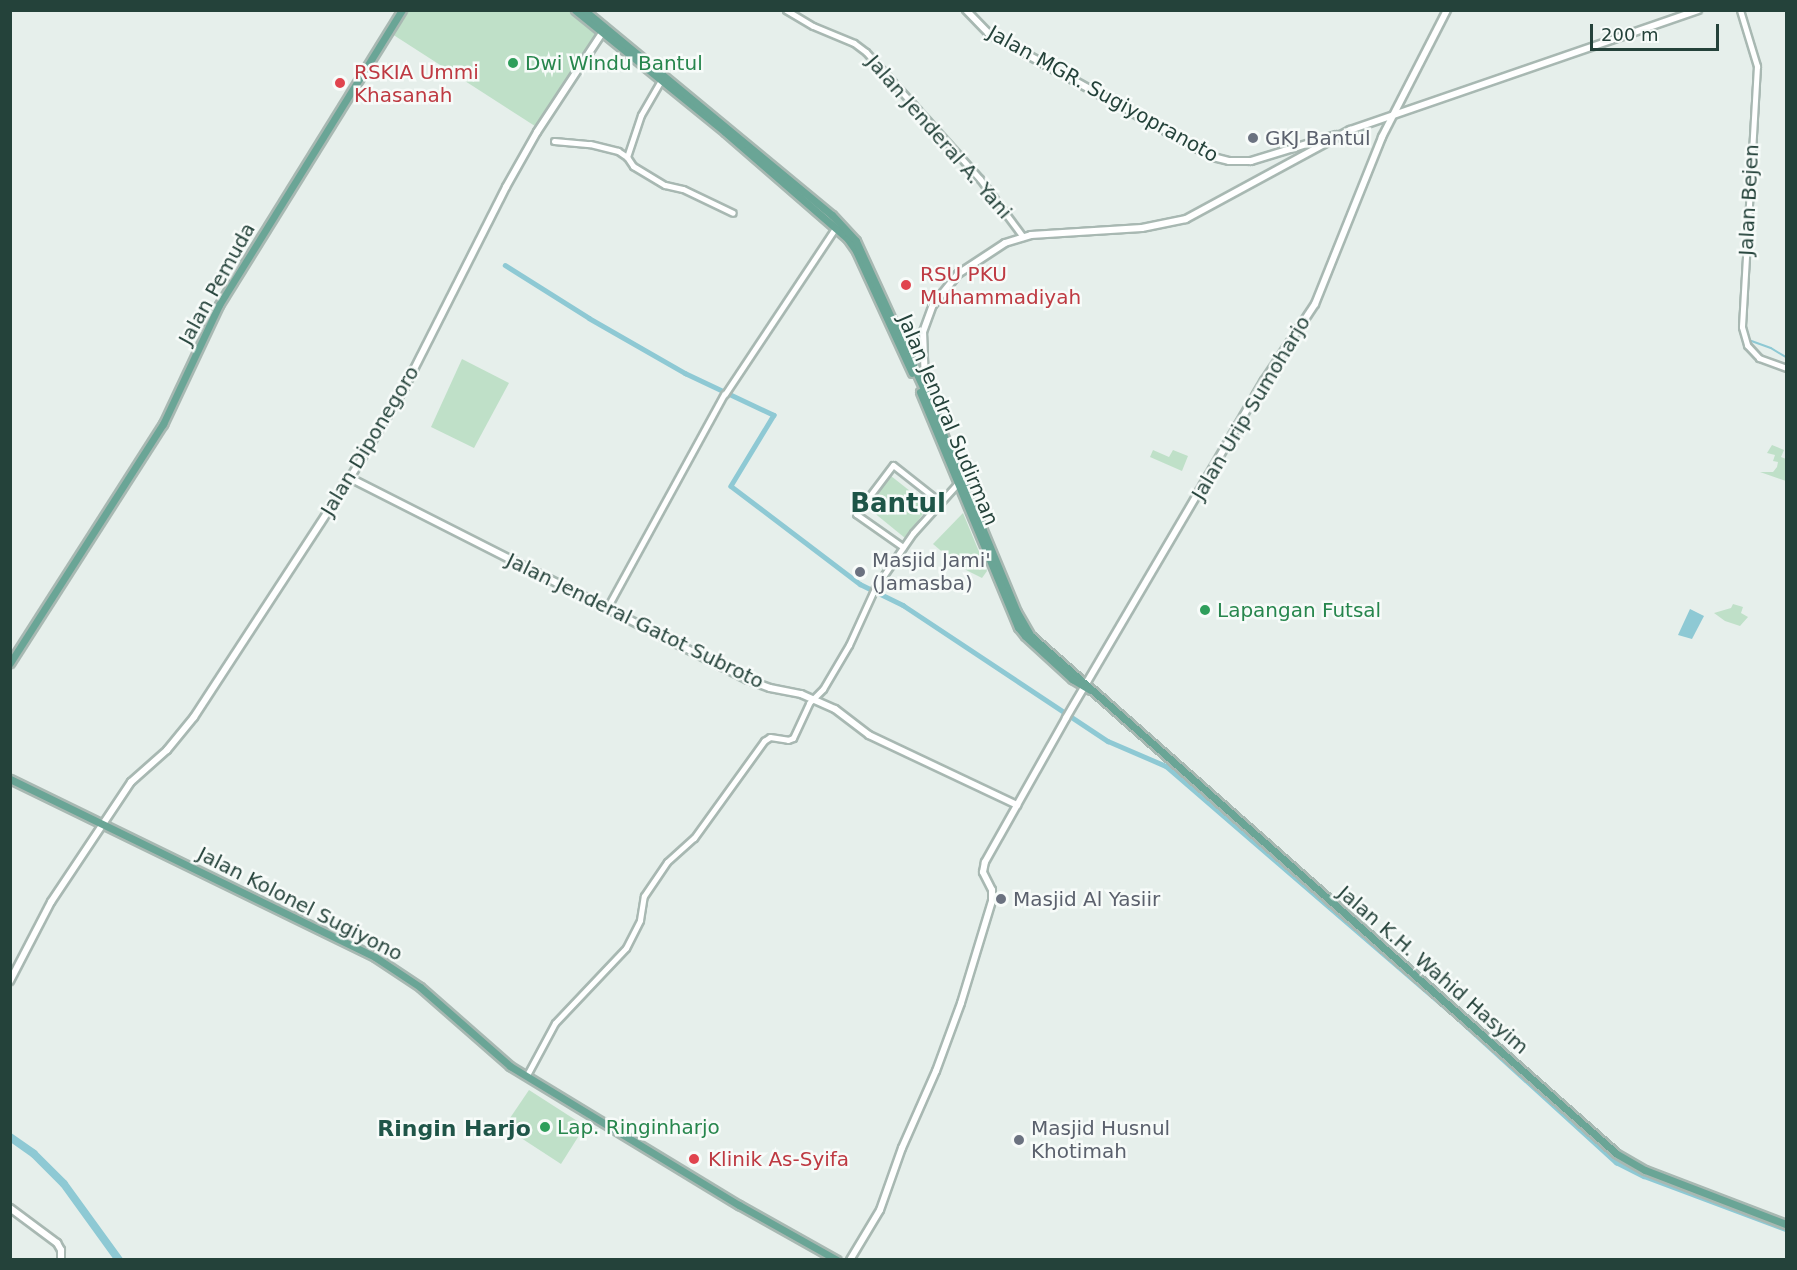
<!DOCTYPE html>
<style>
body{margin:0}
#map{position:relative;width:1797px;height:1270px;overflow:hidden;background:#e6efeb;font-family:"DejaVu Sans",sans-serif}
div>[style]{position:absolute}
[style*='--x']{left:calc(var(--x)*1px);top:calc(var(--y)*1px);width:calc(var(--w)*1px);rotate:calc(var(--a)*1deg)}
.green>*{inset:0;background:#bfe0c8}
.water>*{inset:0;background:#8ec9d4}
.stream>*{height:1.5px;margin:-0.75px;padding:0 0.75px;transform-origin:0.75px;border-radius:0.75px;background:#8ec9d4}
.canal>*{height:4.5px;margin:-2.25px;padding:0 2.25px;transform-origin:2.25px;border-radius:2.25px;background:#8ec9d4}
.river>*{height:8px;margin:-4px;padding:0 4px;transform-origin:4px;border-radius:4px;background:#8ec9d4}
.roads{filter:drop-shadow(2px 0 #a8b8b2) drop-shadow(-2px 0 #a8b8b2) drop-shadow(0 2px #a8b8b2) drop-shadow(0 -2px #a8b8b2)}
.tertiary>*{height:5px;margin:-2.5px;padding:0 2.5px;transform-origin:2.5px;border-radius:2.5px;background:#fff}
.secondary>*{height:6px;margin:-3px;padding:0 3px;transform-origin:3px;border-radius:3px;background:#fff}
.primary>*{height:7px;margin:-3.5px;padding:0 3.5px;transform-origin:3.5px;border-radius:3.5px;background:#6aa596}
.dots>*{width:16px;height:16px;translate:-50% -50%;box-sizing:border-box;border:3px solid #f7fbf9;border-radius:50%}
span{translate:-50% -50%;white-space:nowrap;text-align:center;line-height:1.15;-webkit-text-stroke:5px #f7fbf9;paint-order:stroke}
.leisure-label{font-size:20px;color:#27864d}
.left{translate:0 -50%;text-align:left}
.health-label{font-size:20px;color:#be3a42}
.street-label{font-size:20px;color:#24423a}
.worship-label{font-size:20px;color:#5b616d}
.quarter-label{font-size:22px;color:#1f5548;font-weight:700}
.district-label{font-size:26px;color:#1f5548;font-weight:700}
.frame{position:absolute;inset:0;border:12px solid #24423a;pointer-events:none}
.scale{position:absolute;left:1590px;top:24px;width:129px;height:27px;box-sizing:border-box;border:3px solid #24423a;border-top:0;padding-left:8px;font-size:18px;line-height:21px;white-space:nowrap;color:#24423a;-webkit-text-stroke:4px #f7fbf9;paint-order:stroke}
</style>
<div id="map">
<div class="green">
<i style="clip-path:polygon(407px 10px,572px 11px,601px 33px,538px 128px,392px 34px)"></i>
<i style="clip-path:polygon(462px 359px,509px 383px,474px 448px,431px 427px)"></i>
<i style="clip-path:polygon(1772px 445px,1784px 450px,1781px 457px,1786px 459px,1786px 481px,1760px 472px,1773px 472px,1777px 467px,1778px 462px,1773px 461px,1775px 455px,1767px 453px)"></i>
<i style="clip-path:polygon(1153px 450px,1169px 457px,1173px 450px,1188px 456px,1182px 471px,1150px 457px)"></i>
<i style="clip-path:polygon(891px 476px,929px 506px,905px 538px,867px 507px)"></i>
<i style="clip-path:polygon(963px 513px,987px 571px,982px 578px,960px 567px,933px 544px)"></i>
<i style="clip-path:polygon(1733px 604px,1743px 607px,1741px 613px,1748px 617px,1740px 626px,1725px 621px,1714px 613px,1731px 608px)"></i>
<i style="clip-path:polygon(529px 1090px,585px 1126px,561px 1164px,504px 1127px)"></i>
</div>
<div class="water">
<i style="clip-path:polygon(1690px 609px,1704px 616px,1692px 639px,1678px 635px)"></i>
</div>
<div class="stream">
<i style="--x:1749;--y:340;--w:23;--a:20"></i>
<i style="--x:1771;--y:348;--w:17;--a:31"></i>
</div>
<div class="canal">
<i style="--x:505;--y:265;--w:99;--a:32.2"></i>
<i style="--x:589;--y:318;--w:111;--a:29.8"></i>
<i style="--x:685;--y:373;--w:98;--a:25.3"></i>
<i style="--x:774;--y:415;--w:83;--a:121.2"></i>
<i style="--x:731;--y:486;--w:162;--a:37.2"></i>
<i style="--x:860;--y:584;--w:48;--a:26"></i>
<i style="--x:903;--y:605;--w:246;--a:33.6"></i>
<i style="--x:1108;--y:741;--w:63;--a:23.3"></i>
<i style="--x:1166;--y:766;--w:390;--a:40.8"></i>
<i style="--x:1461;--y:1021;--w:210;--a:42.3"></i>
<i style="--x:1616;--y:1162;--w:31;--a:27"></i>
<i style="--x:1644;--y:1176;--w:152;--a:20.5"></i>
</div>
<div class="river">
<i style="--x:10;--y:1137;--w:29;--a:35"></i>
<i style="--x:34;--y:1154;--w:42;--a:45"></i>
<i style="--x:64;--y:1184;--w:94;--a:54.1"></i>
</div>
<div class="roads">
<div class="tertiary">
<i style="--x:786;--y:10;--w:31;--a:31"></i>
<i style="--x:813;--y:26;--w:44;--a:22.5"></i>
<i style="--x:854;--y:43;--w:15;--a:37"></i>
<i style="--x:866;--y:52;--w:171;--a:48.1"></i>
<i style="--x:980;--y:179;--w:72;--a:53.4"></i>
<i style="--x:1740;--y:10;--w:59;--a:73.1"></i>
<i style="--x:1757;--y:66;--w:261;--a:93.3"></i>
<i style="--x:1742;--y:327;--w:19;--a:74"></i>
<i style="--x:1747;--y:345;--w:18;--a:47"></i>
<i style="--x:1759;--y:358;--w:29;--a:20"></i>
<i style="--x:554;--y:141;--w:36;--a:5"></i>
<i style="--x:590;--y:144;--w:29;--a:14"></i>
<i style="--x:618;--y:151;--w:11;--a:34"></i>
<i style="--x:627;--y:157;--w:11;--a:56"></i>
<i style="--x:633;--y:166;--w:37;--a:31"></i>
<i style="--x:665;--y:185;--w:18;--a:13"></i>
<i style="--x:683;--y:189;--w:55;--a:25.6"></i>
<i style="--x:627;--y:157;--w:44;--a:-71.6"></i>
<i style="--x:641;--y:115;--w:39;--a:-60"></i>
<i style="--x:725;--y:394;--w:201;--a:-56.4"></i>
<i style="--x:903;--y:547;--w:57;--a:-144.9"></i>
<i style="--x:856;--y:514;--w:61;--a:-52.9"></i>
<i style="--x:893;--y:465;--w:60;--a:38.2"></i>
<i style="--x:607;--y:608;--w:244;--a:-61.3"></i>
<i style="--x:527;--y:1075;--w:59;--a:-61.7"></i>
<i style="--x:555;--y:1023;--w:103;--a:-46.6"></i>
<i style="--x:626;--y:948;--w:31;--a:-63"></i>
<i style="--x:640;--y:920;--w:24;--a:-81"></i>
<i style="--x:644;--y:896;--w:41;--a:-55.9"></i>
<i style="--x:667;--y:862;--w:36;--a:-42"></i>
<i style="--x:694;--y:838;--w:120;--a:-54.2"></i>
<i style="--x:764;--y:741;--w:7;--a:-34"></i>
<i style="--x:770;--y:737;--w:18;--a:9"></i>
<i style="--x:788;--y:740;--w:5;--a:-22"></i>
<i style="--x:793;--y:738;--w:38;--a:-65"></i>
<i style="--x:809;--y:703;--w:20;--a:-45"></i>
<i style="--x:823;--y:689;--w:51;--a:-59.4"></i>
<i style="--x:849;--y:645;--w:63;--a:-65.5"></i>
<i style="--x:875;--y:588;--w:67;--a:-55.4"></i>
<i style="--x:913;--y:533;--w:69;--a:-48"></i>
</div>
<div class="secondary">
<i style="--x:966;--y:10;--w:32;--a:46"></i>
<i style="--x:988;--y:33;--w:257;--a:28.9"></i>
<i style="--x:1213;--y:157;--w:16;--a:14"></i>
<i style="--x:1229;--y:161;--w:22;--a:0"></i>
<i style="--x:1251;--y:161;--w:89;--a:-17"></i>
<i style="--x:922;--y:385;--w:4;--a:-34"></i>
<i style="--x:925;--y:383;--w:51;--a:-92.2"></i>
<i style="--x:923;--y:332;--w:29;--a:-70"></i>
<i style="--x:933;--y:305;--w:40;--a:-51"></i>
<i style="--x:958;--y:274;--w:56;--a:-33.4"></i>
<i style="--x:1005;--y:243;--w:27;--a:-17"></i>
<i style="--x:1031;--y:235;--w:111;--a:-3.6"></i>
<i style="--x:1142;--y:228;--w:45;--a:-11.6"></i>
<i style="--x:1186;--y:219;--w:187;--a:-28.5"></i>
<i style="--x:1350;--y:130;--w:368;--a:-19"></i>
<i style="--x:350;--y:478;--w:446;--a:26.9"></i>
<i style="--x:748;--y:680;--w:23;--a:20"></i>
<i style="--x:770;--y:688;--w:32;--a:11"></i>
<i style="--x:801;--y:694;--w:37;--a:24"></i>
<i style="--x:835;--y:709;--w:43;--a:37.4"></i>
<i style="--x:869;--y:735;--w:164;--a:25.3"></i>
<i style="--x:10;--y:981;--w:89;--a:-62.6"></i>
<i style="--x:51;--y:902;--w:144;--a:-56.3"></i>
<i style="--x:131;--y:782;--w:48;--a:-41.6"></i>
<i style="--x:167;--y:750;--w:43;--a:-50.7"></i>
<i style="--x:194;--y:717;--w:285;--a:-56.9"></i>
<i style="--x:350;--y:478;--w:104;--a:-58.8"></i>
<i style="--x:404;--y:389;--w:226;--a:-63.2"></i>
<i style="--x:506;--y:187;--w:63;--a:-60.6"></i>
<i style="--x:537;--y:132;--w:118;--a:-56.7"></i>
<i style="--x:10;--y:1208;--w:59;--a:36.7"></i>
<i style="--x:57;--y:1243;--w:8;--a:60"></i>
<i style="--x:61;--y:1250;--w:10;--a:90"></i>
<i style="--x:850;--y:1260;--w:58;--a:-59"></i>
<i style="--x:880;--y:1210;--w:66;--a:-70.5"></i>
<i style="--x:902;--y:1148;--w:84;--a:-66.2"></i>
<i style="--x:936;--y:1071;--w:72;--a:-69.8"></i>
<i style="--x:961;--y:1003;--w:107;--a:-73.1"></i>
<i style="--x:992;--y:901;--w:11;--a:-90"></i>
<i style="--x:992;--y:890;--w:20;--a:-117"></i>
<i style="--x:983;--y:872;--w:10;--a:-79"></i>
<i style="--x:985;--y:862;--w:165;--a:-60.6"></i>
<i style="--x:1066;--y:718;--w:391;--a:-59.6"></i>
<i style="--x:1264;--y:381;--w:92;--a:-56.5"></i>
<i style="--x:1315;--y:304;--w:180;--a:-68.1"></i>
<i style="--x:1382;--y:137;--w:143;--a:-62.9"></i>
</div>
<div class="primary">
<i style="--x:575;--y:10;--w:193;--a:39.1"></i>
<i style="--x:725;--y:132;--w:162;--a:41"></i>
<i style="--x:847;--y:238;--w:16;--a:55"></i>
<i style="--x:856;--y:251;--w:134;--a:65.3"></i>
<i style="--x:584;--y:10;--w:322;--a:39.6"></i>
<i style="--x:832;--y:215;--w:35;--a:47"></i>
<i style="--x:856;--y:241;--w:183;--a:65.4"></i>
<i style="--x:932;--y:407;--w:222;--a:67.5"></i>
<i style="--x:1017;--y:612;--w:28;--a:60"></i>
<i style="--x:1031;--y:636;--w:782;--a:41.48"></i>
<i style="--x:1617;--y:1154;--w:32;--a:30"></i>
<i style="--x:1645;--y:1170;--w:151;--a:21"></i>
<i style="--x:920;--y:392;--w:255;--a:67.4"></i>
<i style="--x:1018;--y:627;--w:11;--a:52"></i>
<i style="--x:1025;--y:636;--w:64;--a:42.5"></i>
<i style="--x:1072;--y:679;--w:21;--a:31"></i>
<i style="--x:10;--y:663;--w:284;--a:-57.4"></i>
<i style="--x:163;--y:424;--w:132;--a:-64.8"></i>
<i style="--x:219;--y:305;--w:347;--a:-58.2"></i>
<i style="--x:10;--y:779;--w:406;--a:26"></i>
<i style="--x:375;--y:957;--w:54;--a:33.7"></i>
<i style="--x:420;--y:987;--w:120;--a:41.3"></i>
<i style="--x:510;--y:1066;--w:268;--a:31.3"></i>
<i style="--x:739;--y:1205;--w:112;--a:29.3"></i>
</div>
</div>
<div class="dots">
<i style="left:513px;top:63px;background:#2e9e5b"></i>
<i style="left:340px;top:83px;background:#e0444e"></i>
<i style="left:1253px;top:138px;background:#6b7280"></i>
<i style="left:906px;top:285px;background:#e0444e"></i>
<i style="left:860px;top:572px;background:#6b7280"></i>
<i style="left:1205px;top:610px;background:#2e9e5b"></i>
<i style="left:1001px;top:899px;background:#6b7280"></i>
<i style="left:545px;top:1127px;background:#2e9e5b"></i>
<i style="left:1019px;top:1140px;background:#6b7280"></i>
<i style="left:694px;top:1159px;background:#e0444e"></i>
</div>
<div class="leisure-label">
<span class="left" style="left:525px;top:63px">Dwi Windu Bantul</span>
<span class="left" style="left:1217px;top:610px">Lapangan Futsal</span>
<span class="left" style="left:557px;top:1127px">Lap. Ringinharjo</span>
</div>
<div class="health-label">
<span class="left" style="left:354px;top:84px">RSKIA Ummi<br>Khasanah</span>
<span class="left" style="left:920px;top:286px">RSU PKU<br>Muhammadiyah</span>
<span class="left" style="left:708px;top:1159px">Klinik As-Syifa</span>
</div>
<div class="street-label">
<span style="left:1103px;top:94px;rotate:29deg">Jalan MGR. Sugiyopranoto</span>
<span style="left:939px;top:137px;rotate:49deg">Jalan Jenderal A. Yani</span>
<span style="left:1749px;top:200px;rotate:-87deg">Jalan Bejen</span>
<span style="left:217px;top:284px;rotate:-61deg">Jalan Pemuda</span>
<span style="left:1251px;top:408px;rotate:-59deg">Jalan Urip Sumoharjo</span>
<span style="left:948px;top:420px;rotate:67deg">Jalan Jendral Sudirman</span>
<span style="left:370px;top:441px;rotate:-59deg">Jalan Diponegoro</span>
<span style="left:635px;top:621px;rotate:26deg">Jalan Jenderal Gatot Subroto</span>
<span style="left:300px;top:904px;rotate:27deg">Jalan Kolonel Sugiyono</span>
<span style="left:1433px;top:970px;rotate:41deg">Jalan K.H. Wahid Hasyim</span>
</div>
<div class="worship-label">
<span class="left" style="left:1265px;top:138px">GKJ Bantul</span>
<span class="left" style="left:872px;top:572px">Masjid Jami'<br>(Jamasba)</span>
<span class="left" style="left:1013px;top:899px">Masjid Al Yasiir</span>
<span class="left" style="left:1031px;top:1140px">Masjid Husnul<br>Khotimah</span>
</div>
<div class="quarter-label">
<span style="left:454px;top:1129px">Ringin Harjo</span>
</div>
<div class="district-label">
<span style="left:898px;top:504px">Bantul</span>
</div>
<div class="frame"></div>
<div class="scale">200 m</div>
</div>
